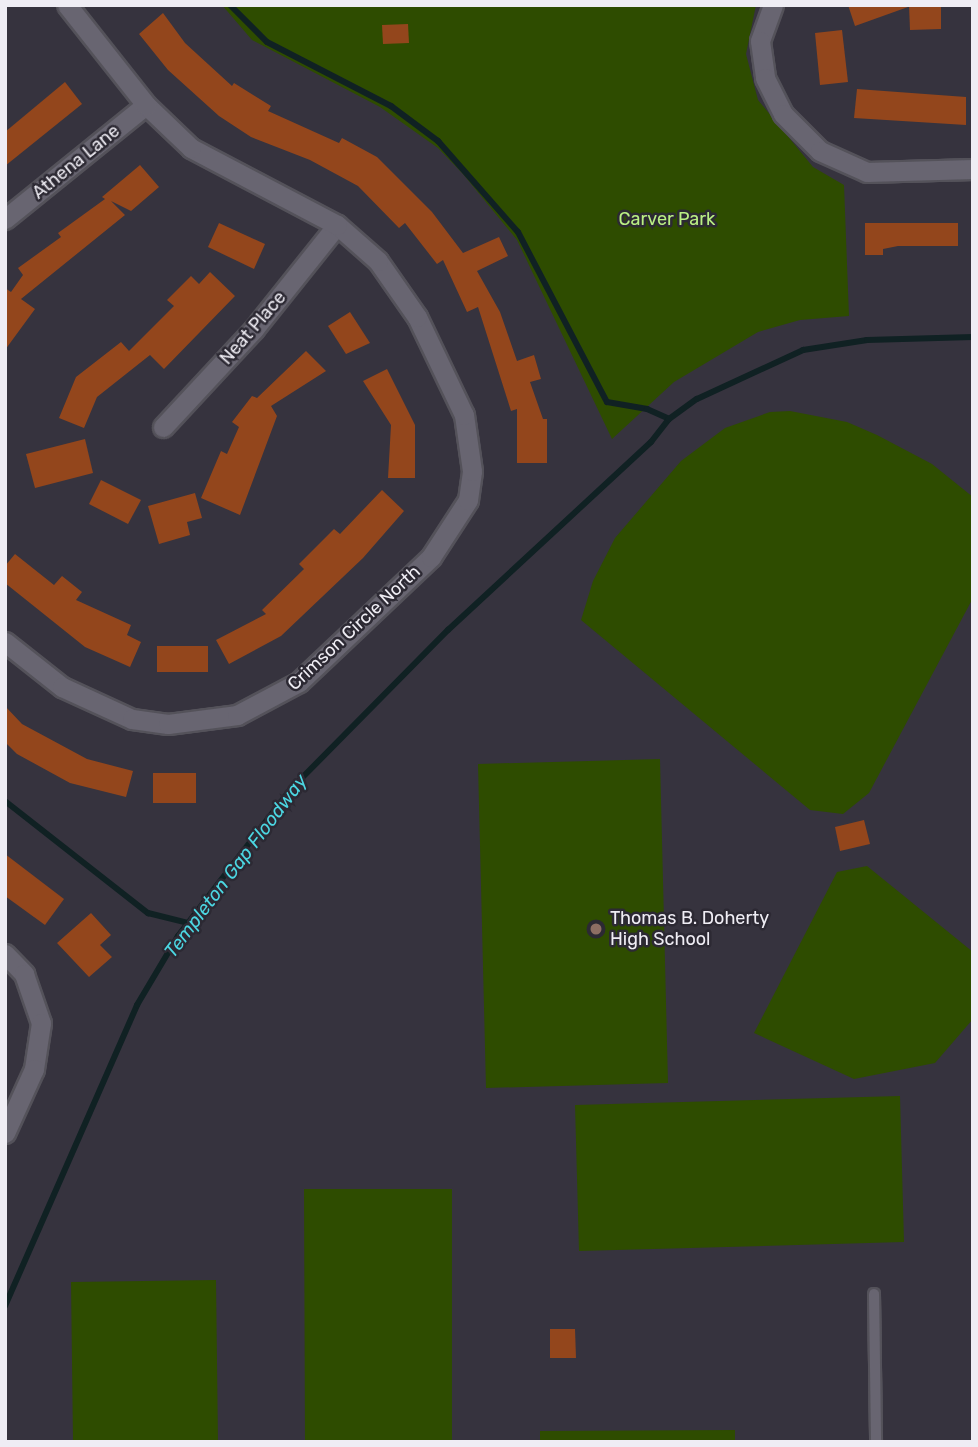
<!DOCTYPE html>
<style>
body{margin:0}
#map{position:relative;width:978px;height:1447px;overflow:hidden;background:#36333e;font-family:Rubik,sans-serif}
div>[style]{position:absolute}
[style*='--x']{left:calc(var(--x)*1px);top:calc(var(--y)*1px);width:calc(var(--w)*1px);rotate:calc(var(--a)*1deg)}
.green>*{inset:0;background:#2e4c00}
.stream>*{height:6px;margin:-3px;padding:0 3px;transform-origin:3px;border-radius:3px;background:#102123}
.building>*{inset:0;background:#93461c}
.roads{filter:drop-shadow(2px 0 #54525a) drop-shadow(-2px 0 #54525a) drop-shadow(0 2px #54525a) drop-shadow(0 -2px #54525a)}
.lane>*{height:10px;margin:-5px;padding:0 5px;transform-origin:5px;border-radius:5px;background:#686571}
.street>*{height:19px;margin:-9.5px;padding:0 9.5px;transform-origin:9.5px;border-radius:9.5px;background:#686571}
.dots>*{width:19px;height:19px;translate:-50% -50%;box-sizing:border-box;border:4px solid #2c2933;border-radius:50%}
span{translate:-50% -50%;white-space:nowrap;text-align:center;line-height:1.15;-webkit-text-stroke:5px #2c2933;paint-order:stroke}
.street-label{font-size:18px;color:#efedf4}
.park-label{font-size:18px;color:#baef84}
.poi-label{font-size:18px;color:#efedf4}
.left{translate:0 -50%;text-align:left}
.water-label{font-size:19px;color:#4cd7e2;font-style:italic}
.frame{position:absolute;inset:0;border:7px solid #efedf4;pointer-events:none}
</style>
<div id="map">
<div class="green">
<i style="clip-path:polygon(222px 5px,756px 5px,746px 54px,758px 100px,813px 167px,844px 185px,849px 316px,800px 320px,758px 332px,674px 382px,612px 439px,517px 240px,463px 174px,438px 148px,380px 107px,252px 40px)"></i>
<i style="clip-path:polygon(790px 411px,847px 422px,877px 435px,932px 464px,973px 497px,973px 598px,869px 793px,843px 814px,810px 810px,581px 620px,593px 581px,615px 538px,681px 461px,725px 428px,770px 412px)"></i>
<i style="clip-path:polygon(660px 759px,668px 1083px,486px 1088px,478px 764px)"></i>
<i style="clip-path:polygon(867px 866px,973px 952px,973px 1019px,935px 1063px,854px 1079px,754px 1033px,837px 872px)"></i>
<i style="clip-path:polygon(900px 1096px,904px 1242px,579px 1251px,575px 1105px)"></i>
<i style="clip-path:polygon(304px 1189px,452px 1189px,452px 1442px,305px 1442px)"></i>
<i style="clip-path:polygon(216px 1280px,218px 1442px,73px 1442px,71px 1282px)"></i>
<i style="clip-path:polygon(735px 1430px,735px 1442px,540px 1442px,540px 1431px)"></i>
</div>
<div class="stream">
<i style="--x:230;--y:5;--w:52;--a:45"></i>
<i style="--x:267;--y:42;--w:140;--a:27.3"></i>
<i style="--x:391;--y:106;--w:59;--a:36.7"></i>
<i style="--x:438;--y:141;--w:121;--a:48.7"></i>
<i style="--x:518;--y:232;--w:192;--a:62.4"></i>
<i style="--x:607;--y:402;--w:41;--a:9.9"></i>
<i style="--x:647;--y:409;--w:24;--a:24"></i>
<i style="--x:5;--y:801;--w:182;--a:38.1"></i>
<i style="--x:148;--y:913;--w:41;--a:14"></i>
<i style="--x:5;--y:1306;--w:329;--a:-66.3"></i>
<i style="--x:137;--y:1005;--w:80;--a:-59.3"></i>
<i style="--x:178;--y:936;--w:184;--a:-52.5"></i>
<i style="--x:290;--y:790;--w:225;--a:-45.4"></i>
<i style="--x:448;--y:630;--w:277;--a:-42.8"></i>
<i style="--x:651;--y:442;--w:29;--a:-52"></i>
<i style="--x:669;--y:419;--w:34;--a:-36"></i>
<i style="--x:697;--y:399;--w:117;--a:-24.8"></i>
<i style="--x:803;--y:350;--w:65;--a:-8.9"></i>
<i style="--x:867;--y:340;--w:106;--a:-1.6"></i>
</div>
<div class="building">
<i style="clip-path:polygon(848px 5px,908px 5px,908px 7px,855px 26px)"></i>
<i style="clip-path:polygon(909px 5px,941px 5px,941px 29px,910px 30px)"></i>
<i style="clip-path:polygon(163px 13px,185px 43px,232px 86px,234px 83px,271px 106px,268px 111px,339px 143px,342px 138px,377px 157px,432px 212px,463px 253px,499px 237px,508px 256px,477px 271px,500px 312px,517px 361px,534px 355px,541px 379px,530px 382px,543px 419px,547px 419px,547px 463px,517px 463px,517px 409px,511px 411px,478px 307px,467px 312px,443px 260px,437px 264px,405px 223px,399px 228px,358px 186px,310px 160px,251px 137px,219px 116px,168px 70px,139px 34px)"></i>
<i style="clip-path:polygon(408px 24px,409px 43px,383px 44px,382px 25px)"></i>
<i style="clip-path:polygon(842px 30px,848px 82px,820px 85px,815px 33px)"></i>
<i style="clip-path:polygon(65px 82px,82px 104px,5px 166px,5px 132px)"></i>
<i style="clip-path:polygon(857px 89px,966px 97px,966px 125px,854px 118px)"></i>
<i style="clip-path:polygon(140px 165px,159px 187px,131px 211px,111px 201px,125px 215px,21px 299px,35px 309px,5px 350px,5px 288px,11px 292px,23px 275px,18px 268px,61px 237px,58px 233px,105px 199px,102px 197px)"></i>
<i style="clip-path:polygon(219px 223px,265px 244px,254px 269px,208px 247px)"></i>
<i style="clip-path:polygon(865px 223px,958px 223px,958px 246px,898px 246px,883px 249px,883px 255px,865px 255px)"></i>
<i style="clip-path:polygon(210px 272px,235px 296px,164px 369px,150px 355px,97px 397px,84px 428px,59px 418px,76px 377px,121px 342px,129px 351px,174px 306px,167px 300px,191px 276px,199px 284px)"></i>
<i style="clip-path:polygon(350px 312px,370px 343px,346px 354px,328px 326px)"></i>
<i style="clip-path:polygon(306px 351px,326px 371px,271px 406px,277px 416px,240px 515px,201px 498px,221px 451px,227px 454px,239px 427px,232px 422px,252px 396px,257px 398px)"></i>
<i style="clip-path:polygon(387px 369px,415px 425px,415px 478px,388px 478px,391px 425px,363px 381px)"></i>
<i style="clip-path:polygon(85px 439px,93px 473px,35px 488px,26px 454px)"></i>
<i style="clip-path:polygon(101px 480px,141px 500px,128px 524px,89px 504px)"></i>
<i style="clip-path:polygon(382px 490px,404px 511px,363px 558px,281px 636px,229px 664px,216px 640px,266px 614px,262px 610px,304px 569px,299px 564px,334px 529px,340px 534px)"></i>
<i style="clip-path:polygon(195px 493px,202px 518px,187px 522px,190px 535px,159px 544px,148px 506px)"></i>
<i style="clip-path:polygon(15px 554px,54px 585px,62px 576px,82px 592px,76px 600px,131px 625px,127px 635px,141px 642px,130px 667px,85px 647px,5px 583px,5px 566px)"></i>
<i style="clip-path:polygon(157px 646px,208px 646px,208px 672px,157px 672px)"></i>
<i style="clip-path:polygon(5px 706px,22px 724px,87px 759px,133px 771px,126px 797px,70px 783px,17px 754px,5px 742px)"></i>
<i style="clip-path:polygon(153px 773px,196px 773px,196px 803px,153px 803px)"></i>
<i style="clip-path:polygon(864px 820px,870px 844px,840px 851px,835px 827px)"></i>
<i style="clip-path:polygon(5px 854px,64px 899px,45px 925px,5px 896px)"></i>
<i style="clip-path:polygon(91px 913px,111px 935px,100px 945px,112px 957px,89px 977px,57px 943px)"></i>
<i style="clip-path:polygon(550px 1329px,575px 1329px,576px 1358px,550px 1358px)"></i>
</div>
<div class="roads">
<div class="lane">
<i style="--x:874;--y:1294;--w:148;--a:89.2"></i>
</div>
<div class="street">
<i style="--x:773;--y:5;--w:38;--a:110"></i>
<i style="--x:760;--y:41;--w:37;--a:82"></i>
<i style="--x:765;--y:78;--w:40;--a:63.4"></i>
<i style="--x:783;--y:114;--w:52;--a:45"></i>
<i style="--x:820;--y:151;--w:51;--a:24.1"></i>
<i style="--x:867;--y:172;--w:106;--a:-1.6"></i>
<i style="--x:5;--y:219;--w:181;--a:-39"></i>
<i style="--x:163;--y:427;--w:134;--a:-47.1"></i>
<i style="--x:254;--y:329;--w:133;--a:-51.4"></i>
<i style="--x:5;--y:642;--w:73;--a:38.3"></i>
<i style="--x:62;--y:687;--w:77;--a:24.6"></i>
<i style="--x:132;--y:719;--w:36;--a:8"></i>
<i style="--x:168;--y:724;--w:70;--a:-7.4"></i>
<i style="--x:237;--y:715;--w:70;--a:-28"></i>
<i style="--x:299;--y:682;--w:182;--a:-43.4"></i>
<i style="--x:431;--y:557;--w:68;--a:-57"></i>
<i style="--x:468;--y:500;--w:29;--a:-82"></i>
<i style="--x:472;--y:471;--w:57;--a:-98.1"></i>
<i style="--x:464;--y:415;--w:109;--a:-115.6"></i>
<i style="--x:417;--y:317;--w:68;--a:-124.9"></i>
<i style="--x:378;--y:261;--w:55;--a:-138.7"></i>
<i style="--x:337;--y:225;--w:165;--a:-152.2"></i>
<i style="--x:191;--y:148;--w:62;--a:-136.3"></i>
<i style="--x:146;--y:105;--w:127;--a:-128.3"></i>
<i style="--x:5;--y:954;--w:28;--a:46"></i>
<i style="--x:24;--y:974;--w:52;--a:70.9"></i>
<i style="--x:41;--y:1023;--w:47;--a:98.7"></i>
<i style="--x:34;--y:1069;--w:70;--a:114.4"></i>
</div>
</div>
<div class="dots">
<i style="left:596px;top:929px;background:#8d6e63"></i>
</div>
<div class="street-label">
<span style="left:76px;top:162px;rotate:-39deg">Athena Lane</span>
<span style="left:253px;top:328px;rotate:-49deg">Neat Place</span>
<span style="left:354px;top:628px;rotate:-43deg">Crimson Circle North</span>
</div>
<div class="park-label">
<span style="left:667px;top:219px">Carver Park</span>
</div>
<div class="poi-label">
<span class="left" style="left:610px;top:929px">Thomas B. Doherty<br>High School</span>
</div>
<div class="water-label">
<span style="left:236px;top:866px;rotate:-53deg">Templeton Gap Floodway</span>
</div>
<div class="frame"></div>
</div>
